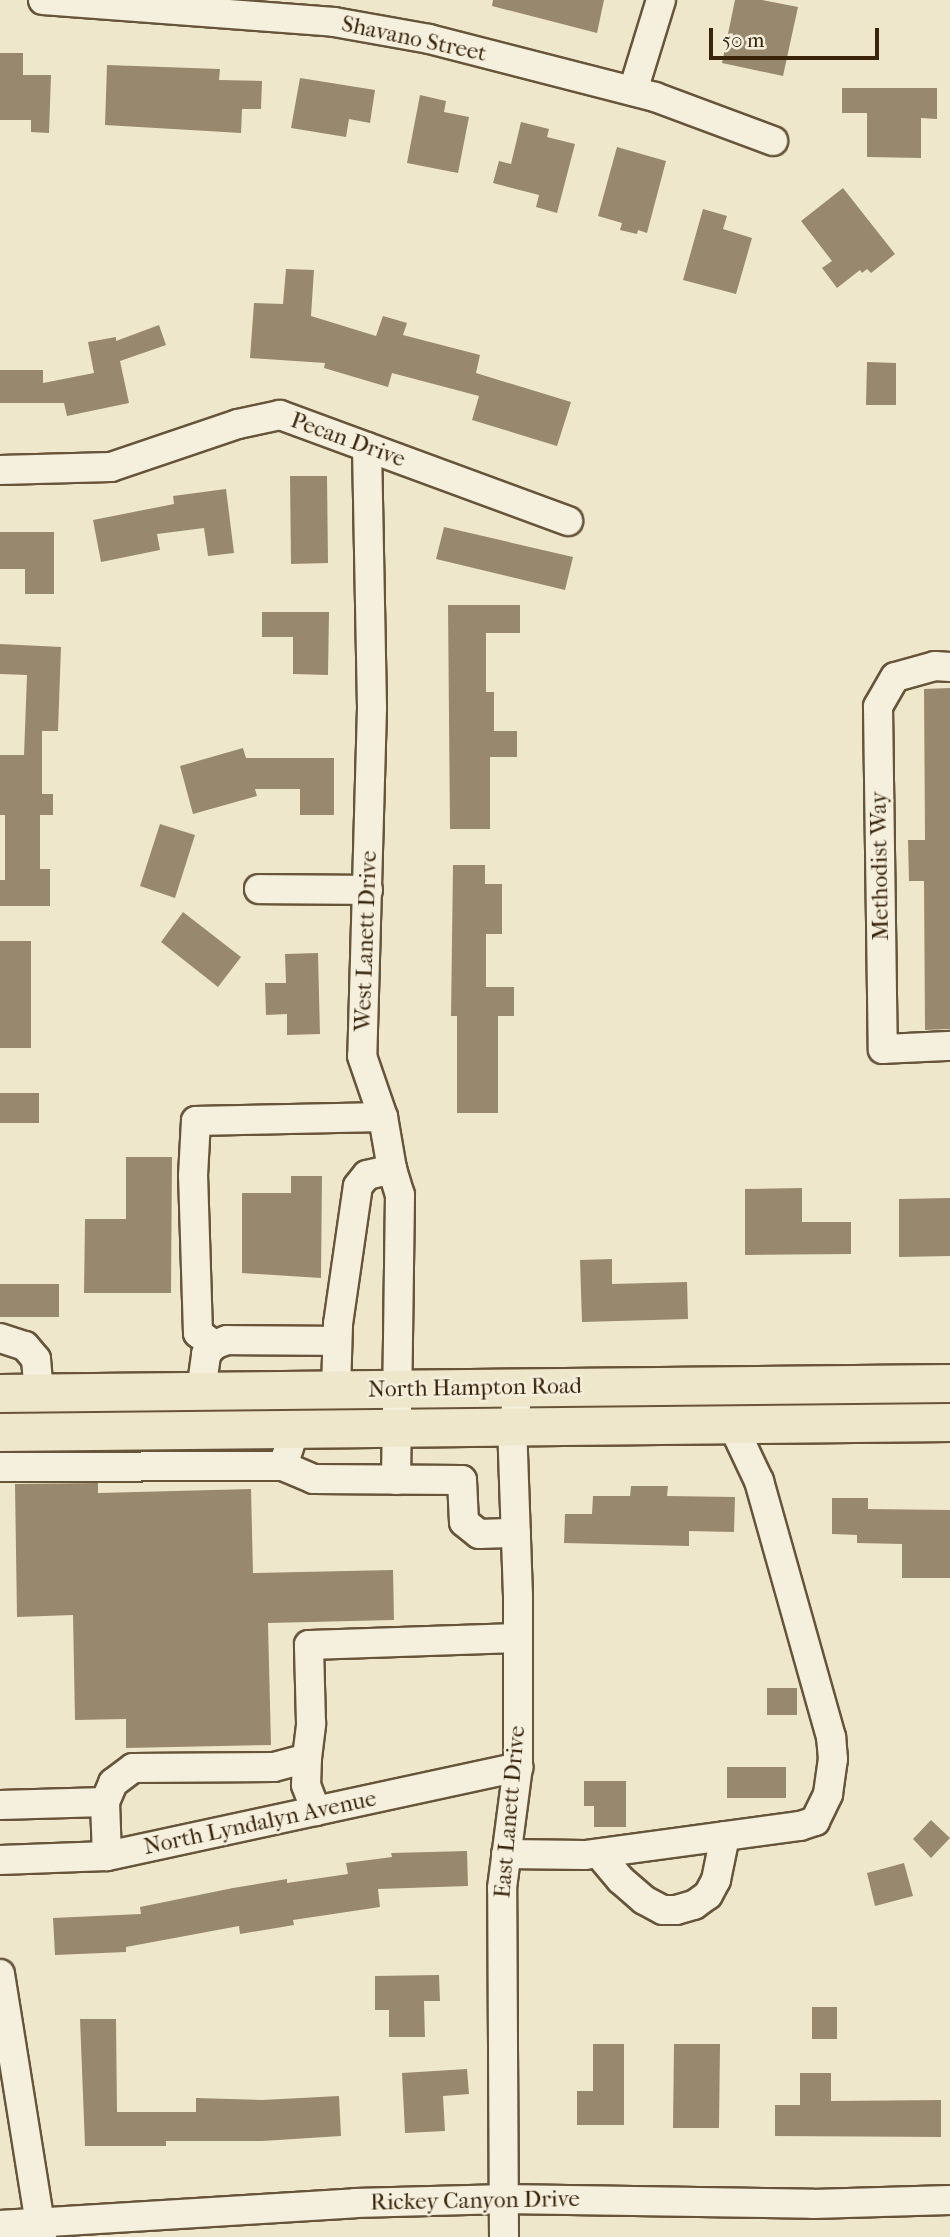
<!DOCTYPE html>
<style>
body{margin:0}
#map{position:relative;width:950px;height:2237px;overflow:hidden;background:#efe7cc;font-family:"IM FELL French Canon",serif}
div>[style]{position:absolute}
[style*='--x']{left:calc(var(--x)*1px);top:calc(var(--y)*1px);width:calc(var(--w)*1px);rotate:calc(var(--a)*1deg)}
.building>*{inset:0;background:#98896e}
.roads{filter:drop-shadow(2px 0 #67553a) drop-shadow(-2px 0 #67553a) drop-shadow(0 2px #67553a) drop-shadow(0 -2px #67553a)}
.minor>*{height:28px;margin:-14px;padding:0 14px;transform-origin:14px;border-radius:14px;background:#f5efde}
.major>*{height:37px;margin:-18.5px;padding:0 18.5px;transform-origin:18.5px;border-radius:18.5px;background:#efe7cc}
span{translate:-50% -50%;white-space:nowrap;text-align:center;line-height:1.15;-webkit-text-stroke:5px #f5efde;paint-order:stroke}
.street-label{font-size:23px;color:#3a2409}
.scale{position:absolute;left:709px;top:28px;width:170px;height:32px;box-sizing:border-box;border:4px solid #3a2409;border-top:0;padding-left:9px;font-size:21px;line-height:24px;white-space:nowrap;color:#3a2409;-webkit-text-stroke:5px #f5efde;paint-order:stroke}
</style>
<div id="map">
<div class="building">
<i style="clip-path:polygon(493px 0,604px 0,597px 33px,492px 6px)"></i>
<i style="clip-path:polygon(735px 0,762px 0,798px 7px,783px 76px,722px 63px)"></i>
<i style="clip-path:polygon(0 53px,23px 53px,23px 75px,51px 75px,49px 133px,31px 132px,31px 120px,0 120px)"></i>
<i style="clip-path:polygon(107px 65px,220px 69px,219px 80px,262px 81px,261px 109px,242px 109px,241px 133px,105px 125px)"></i>
<i style="clip-path:polygon(300px 78px,375px 90px,370px 123px,349px 119px,346px 137px,291px 128px)"></i>
<i style="clip-path:polygon(842px 88px,937px 88px,937px 119px,921px 118px,921px 158px,867px 157px,867px 113px,842px 113px)"></i>
<i style="clip-path:polygon(420px 95px,446px 101px,444px 112px,469px 117px,458px 173px,407px 163px)"></i>
<i style="clip-path:polygon(521px 122px,549px 129px,547px 137px,575px 144px,557px 213px,536px 207px,539px 195px,493px 183px,499px 161px,511px 164px)"></i>
<i style="clip-path:polygon(617px 147px,666px 161px,647px 233px,638px 230px,637px 234px,620px 230px,622px 223px,598px 216px)"></i>
<i style="clip-path:polygon(843px 188px,895px 254px,871px 273px,867px 269px,862px 273px,860px 270px,837px 288px,822px 268px,832px 261px,801px 221px)"></i>
<i style="clip-path:polygon(703px 209px,727px 216px,723px 229px,752px 238px,736px 294px,683px 280px)"></i>
<i style="clip-path:polygon(286px 269px,314px 270px,311px 316px,376px 336px,383px 316px,407px 323px,403px 335px,480px 355px,476px 373px,571px 402px,557px 446px,472px 420px,479px 396px,392px 373px,388px 387px,324px 368px,325px 363px,250px 358px,254px 303px,283px 304px)"></i>
<i style="clip-path:polygon(159px 325px,166px 345px,120px 361px,129px 403px,67px 416px,64px 403px,0 403px,0 370px,43px 370px,43px 383px,94px 373px,88px 342px,116px 337px,116px 341px)"></i>
<i style="clip-path:polygon(867px 362px,896px 363px,896px 405px,866px 405px)"></i>
<i style="clip-path:polygon(290px 476px,327px 476px,328px 563px,291px 564px)"></i>
<i style="clip-path:polygon(226px 489px,234px 553px,208px 556px,204px 528px,157px 534px,160px 550px,101px 562px,93px 520px,174px 504px,173px 496px)"></i>
<i style="clip-path:polygon(444px 527px,573px 557px,565px 590px,436px 559px)"></i>
<i style="clip-path:polygon(0 532px,54px 532px,54px 594px,25px 594px,25px 569px,0 569px)"></i>
<i style="clip-path:polygon(448px 605px,520px 605px,520px 633px,486px 633px,486px 692px,494px 692px,494px 731px,517px 731px,517px 757px,490px 757px,490px 829px,450px 829px)"></i>
<i style="clip-path:polygon(262px 612px,329px 612px,328px 675px,293px 674px,293px 637px,262px 637px)"></i>
<i style="clip-path:polygon(0 644px,61px 647px,58px 731px,42px 731px,42px 794px,53px 794px,53px 815px,40px 815px,40px 869px,50px 869px,50px 906px,0 906px,0 880px,5px 880px,5px 815px,0 815px,0 755px,24px 755px,27px 675px,0 674px)"></i>
<i style="clip-path:polygon(950px 688px,950px 1029px,925px 1030px,924px 881px,909px 881px,908px 840px,925px 840px,924px 689px)"></i>
<i style="clip-path:polygon(243px 748px,246px 758px,334px 758px,334px 815px,300px 815px,300px 789px,255px 789px,257px 796px,193px 814px,180px 766px)"></i>
<i style="clip-path:polygon(160px 824px,195px 835px,175px 898px,140px 886px)"></i>
<i style="clip-path:polygon(453px 865px,485px 865px,485px 884px,502px 884px,502px 934px,486px 934px,486px 987px,514px 987px,514px 1016px,498px 1016px,498px 1113px,457px 1113px,457px 1016px,451px 1016px)"></i>
<i style="clip-path:polygon(183px 912px,241px 957px,218px 987px,161px 942px)"></i>
<i style="clip-path:polygon(0 941px,31px 941px,31px 1048px,0 1048px)"></i>
<i style="clip-path:polygon(318px 953px,320px 1034px,287px 1035px,287px 1014px,266px 1015px,265px 983px,286px 983px,285px 954px)"></i>
<i style="clip-path:polygon(0 1093px,39px 1093px,39px 1123px,0 1123px)"></i>
<i style="clip-path:polygon(126px 1157px,172px 1157px,171px 1293px,84px 1293px,85px 1219px,126px 1219px)"></i>
<i style="clip-path:polygon(291px 1176px,322px 1176px,321px 1278px,242px 1273px,242px 1193px,291px 1193px)"></i>
<i style="clip-path:polygon(802px 1188px,802px 1222px,851px 1222px,851px 1254px,745px 1255px,745px 1189px)"></i>
<i style="clip-path:polygon(950px 1198px,950px 1256px,899px 1257px,899px 1199px)"></i>
<i style="clip-path:polygon(612px 1259px,612px 1284px,687px 1282px,688px 1319px,582px 1322px,580px 1260px)"></i>
<i style="clip-path:polygon(0 1284px,59px 1284px,59px 1317px,0 1317px)"></i>
<i style="clip-path:polygon(98px 1483px,98px 1493px,251px 1489px,253px 1573px,393px 1570px,394px 1620px,268px 1623px,271px 1745px,126px 1748px,126px 1719px,75px 1720px,73px 1615px,17px 1617px,15px 1484px)"></i>
<i style="clip-path:polygon(631px 1486px,668px 1486px,667px 1496px,735px 1497px,734px 1532px,689px 1531px,689px 1546px,564px 1543px,565px 1514px,592px 1514px,593px 1496px,630px 1496px)"></i>
<i style="clip-path:polygon(832px 1498px,868px 1498px,868px 1509px,950px 1510px,950px 1578px,902px 1578px,902px 1544px,857px 1543px,857px 1535px,832px 1534px)"></i>
<i style="clip-path:polygon(767px 1688px,797px 1688px,797px 1715px,767px 1715px)"></i>
<i style="clip-path:polygon(727px 1767px,786px 1767px,786px 1798px,727px 1798px)"></i>
<i style="clip-path:polygon(584px 1781px,626px 1781px,626px 1827px,594px 1827px,594px 1806px,584px 1806px)"></i>
<i style="clip-path:polygon(931px 1820px,950px 1838px,931px 1858px,913px 1839px)"></i>
<i style="clip-path:polygon(467px 1851px,468px 1886px,378px 1889px,380px 1907px,293px 1920px,294px 1925px,240px 1934px,239px 1926px,126px 1947px,126px 1952px,55px 1955px,53px 1918px,141px 1914px,140px 1907px,233px 1888px,287px 1879px,287px 1883px,348px 1874px,346px 1863px,392px 1857px,391px 1853px)"></i>
<i style="clip-path:polygon(904px 1863px,913px 1896px,875px 1906px,867px 1873px)"></i>
<i style="clip-path:polygon(439px 1975px,440px 2001px,424px 2001px,425px 2037px,389px 2037px,389px 2010px,375px 2010px,375px 1976px)"></i>
<i style="clip-path:polygon(812px 2007px,837px 2007px,837px 2039px,812px 2039px)"></i>
<i style="clip-path:polygon(80px 2019px,116px 2019px,117px 2112px,196px 2112px,196px 2098px,262px 2100px,339px 2096px,341px 2136px,262px 2141px,166px 2141px,166px 2146px,85px 2146px)"></i>
<i style="clip-path:polygon(593px 2044px,624px 2044px,624px 2125px,577px 2125px,577px 2091px,593px 2091px)"></i>
<i style="clip-path:polygon(674px 2044px,720px 2044px,719px 2128px,673px 2128px)"></i>
<i style="clip-path:polygon(467px 2069px,469px 2094px,443px 2096px,445px 2131px,405px 2133px,402px 2073px)"></i>
<i style="clip-path:polygon(800px 2073px,831px 2073px,831px 2101px,941px 2100px,941px 2137px,775px 2136px,775px 2105px,800px 2105px)"></i>
</div>
<div class="roads">
<div class="minor">
<i style="--x:43;--y:0;--w:292;--a:4.3"></i>
<i style="--x:334;--y:22;--w:97;--a:10.1"></i>
<i style="--x:429;--y:39;--w:233;--a:14.4"></i>
<i style="--x:655;--y:97;--w:126;--a:20.4"></i>
<i style="--x:633;--y:91;--w:95;--a:-72.9"></i>
<i style="--x:367;--y:447;--w:261;--a:88.9"></i>
<i style="--x:372;--y:708;--w:348;--a:91.6"></i>
<i style="--x:362;--y:1056;--w:65;--a:71"></i>
<i style="--x:383;--y:1117;--w:53;--a:80.2"></i>
<i style="--x:392;--y:1169;--w:27;--a:73"></i>
<i style="--x:400;--y:1195;--w:285;--a:90.8"></i>
<i style="--x:0;--y:470;--w:111;--a:-1.5"></i>
<i style="--x:111;--y:467;--w:134;--a:-18.7"></i>
<i style="--x:238;--y:424;--w:43;--a:-12.1"></i>
<i style="--x:280;--y:415;--w:307;--a:20.2"></i>
<i style="--x:950;--y:667;--w:15;--a:-176"></i>
<i style="--x:935;--y:666;--w:41;--a:164.6"></i>
<i style="--x:895;--y:677;--w:34;--a:120"></i>
<i style="--x:878;--y:707;--w:342;--a:89.2"></i>
<i style="--x:883;--y:1049;--w:67;--a:-2.6"></i>
<i style="--x:259;--y:889;--w:109;--a:0.5"></i>
<i style="--x:0;--y:1338;--w:26;--a:18"></i>
<i style="--x:25;--y:1346;--w:17;--a:50"></i>
<i style="--x:36;--y:1359;--w:34;--a:85"></i>
<i style="--x:214;--y:1345;--w:20;--a:-143"></i>
<i style="--x:198;--y:1333;--w:157;--a:-91.8"></i>
<i style="--x:193;--y:1176;--w:55;--a:-86.9"></i>
<i style="--x:196;--y:1121;--w:187;--a:-1.2"></i>
<i style="--x:336;--y:1389;--w:65;--a:-88.2"></i>
<i style="--x:338;--y:1324;--w:139;--a:-81.8"></i>
<i style="--x:358;--y:1186;--w:14;--a:-51"></i>
<i style="--x:367;--y:1175;--w:26;--a:-13"></i>
<i style="--x:201;--y:1391;--w:37;--a:-82"></i>
<i style="--x:206;--y:1354;--w:12;--a:-48"></i>
<i style="--x:214;--y:1345;--w:14;--a:-21"></i>
<i style="--x:227;--y:1340;--w:110;--a:0.5"></i>
<i style="--x:283;--y:1466;--w:33;--a:23"></i>
<i style="--x:313;--y:1479;--w:149;--a:0.4"></i>
<i style="--x:462;--y:1480;--w:42;--a:87.3"></i>
<i style="--x:464;--y:1522;--w:19;--a:39"></i>
<i style="--x:479;--y:1534;--w:37;--a:-2"></i>
<i style="--x:0;--y:1467;--w:283;--a:-0.2"></i>
<i style="--x:283;--y:1466;--w:39;--a:-72"></i>
<i style="--x:307;--y:1758;--w:35;--a:-83"></i>
<i style="--x:311;--y:1723;--w:78;--a:-91.5"></i>
<i style="--x:309;--y:1645;--w:209;--a:-1.9"></i>
<i style="--x:105;--y:1802;--w:21;--a:-67"></i>
<i style="--x:113;--y:1783;--w:25;--a:-37"></i>
<i style="--x:133;--y:1768;--w:141;--a:-0.4"></i>
<i style="--x:274;--y:1767;--w:34;--a:-15"></i>
<i style="--x:307;--y:1758;--w:27;--a:92"></i>
<i style="--x:306;--y:1785;--w:28;--a:69"></i>
<i style="--x:0;--y:1805;--w:105;--a:-1.6"></i>
<i style="--x:105;--y:1802;--w:54;--a:87.9"></i>
<i style="--x:506;--y:1854;--w:79;--a:0.7"></i>
<i style="--x:585;--y:1855;--w:217;--a:-7.7"></i>
<i style="--x:800;--y:1826;--w:16;--a:-18"></i>
<i style="--x:815;--y:1821;--w:30;--a:-64"></i>
<i style="--x:828;--y:1794;--w:35;--a:-82"></i>
<i style="--x:833;--y:1759;--w:22;--a:-95"></i>
<i style="--x:831;--y:1737;--w:266;--a:-105.7"></i>
<i style="--x:759;--y:1481;--w:63;--a:-115.3"></i>
<i style="--x:599;--y:1854;--w:34;--a:50"></i>
<i style="--x:621;--y:1880;--w:30;--a:41"></i>
<i style="--x:644;--y:1900;--w:21;--a:28"></i>
<i style="--x:663;--y:1910;--w:13;--a:0"></i>
<i style="--x:676;--y:1910;--w:19;--a:-16"></i>
<i style="--x:694;--y:1905;--w:17;--a:-36"></i>
<i style="--x:708;--y:1895;--w:17;--a:-62"></i>
<i style="--x:716;--y:1880;--w:45;--a:-78.4"></i>
<i style="--x:0;--y:1860;--w:107;--a:-2.1"></i>
<i style="--x:107;--y:1856;--w:421;--a:-12.2"></i>
<i style="--x:0;--y:1974;--w:266;--a:80.9"></i>
<i style="--x:0;--y:2225;--w:356;--a:-3.5"></i>
<i style="--x:355;--y:2203;--w:148;--a:-1.5"></i>
<i style="--x:503;--y:2199;--w:310;--a:0.9"></i>
<i style="--x:813;--y:2204;--w:137;--a:-1.7"></i>
<i style="--x:504;--y:2237;--w:349;--a:-90.3"></i>
<i style="--x:502;--y:1888;--w:122;--a:-82.5"></i>
<i style="--x:518;--y:1767;--w:171;--a:-90"></i>
<i style="--x:518;--y:1596;--w:169;--a:-92"></i>
<i style="--x:512;--y:1427;--w:19;--a:-78"></i>
</div>
<div class="major">
<i style="--x:0;--y:1393;--w:950;--a:-0.6"></i>
<i style="--x:0;--y:1432;--w:950;--a:-0.6"></i>
</div>
</div>
<div class="street-label">
<span style="left:414px;top:39px;rotate:12deg">Shavano Street</span>
<span style="left:348px;top:440px;rotate:20deg">Pecan Drive</span>
<span style="left:880px;top:866px;rotate:-91deg">Methodist Way</span>
<span style="left:366px;top:941px;rotate:-88deg">West Lanett Drive</span>
<span style="left:475px;top:1388px;rotate:-1deg">North Hampton Road</span>
<span style="left:510px;top:1812px;rotate:-85deg">East Lanett Drive</span>
<span style="left:260px;top:1823px;rotate:-12deg">North Lyndalyn Avenue</span>
<span style="left:475px;top:2201px;rotate:-1deg">Rickey Canyon Drive</span>
</div>
<div class="scale">50 m</div>
</div>
